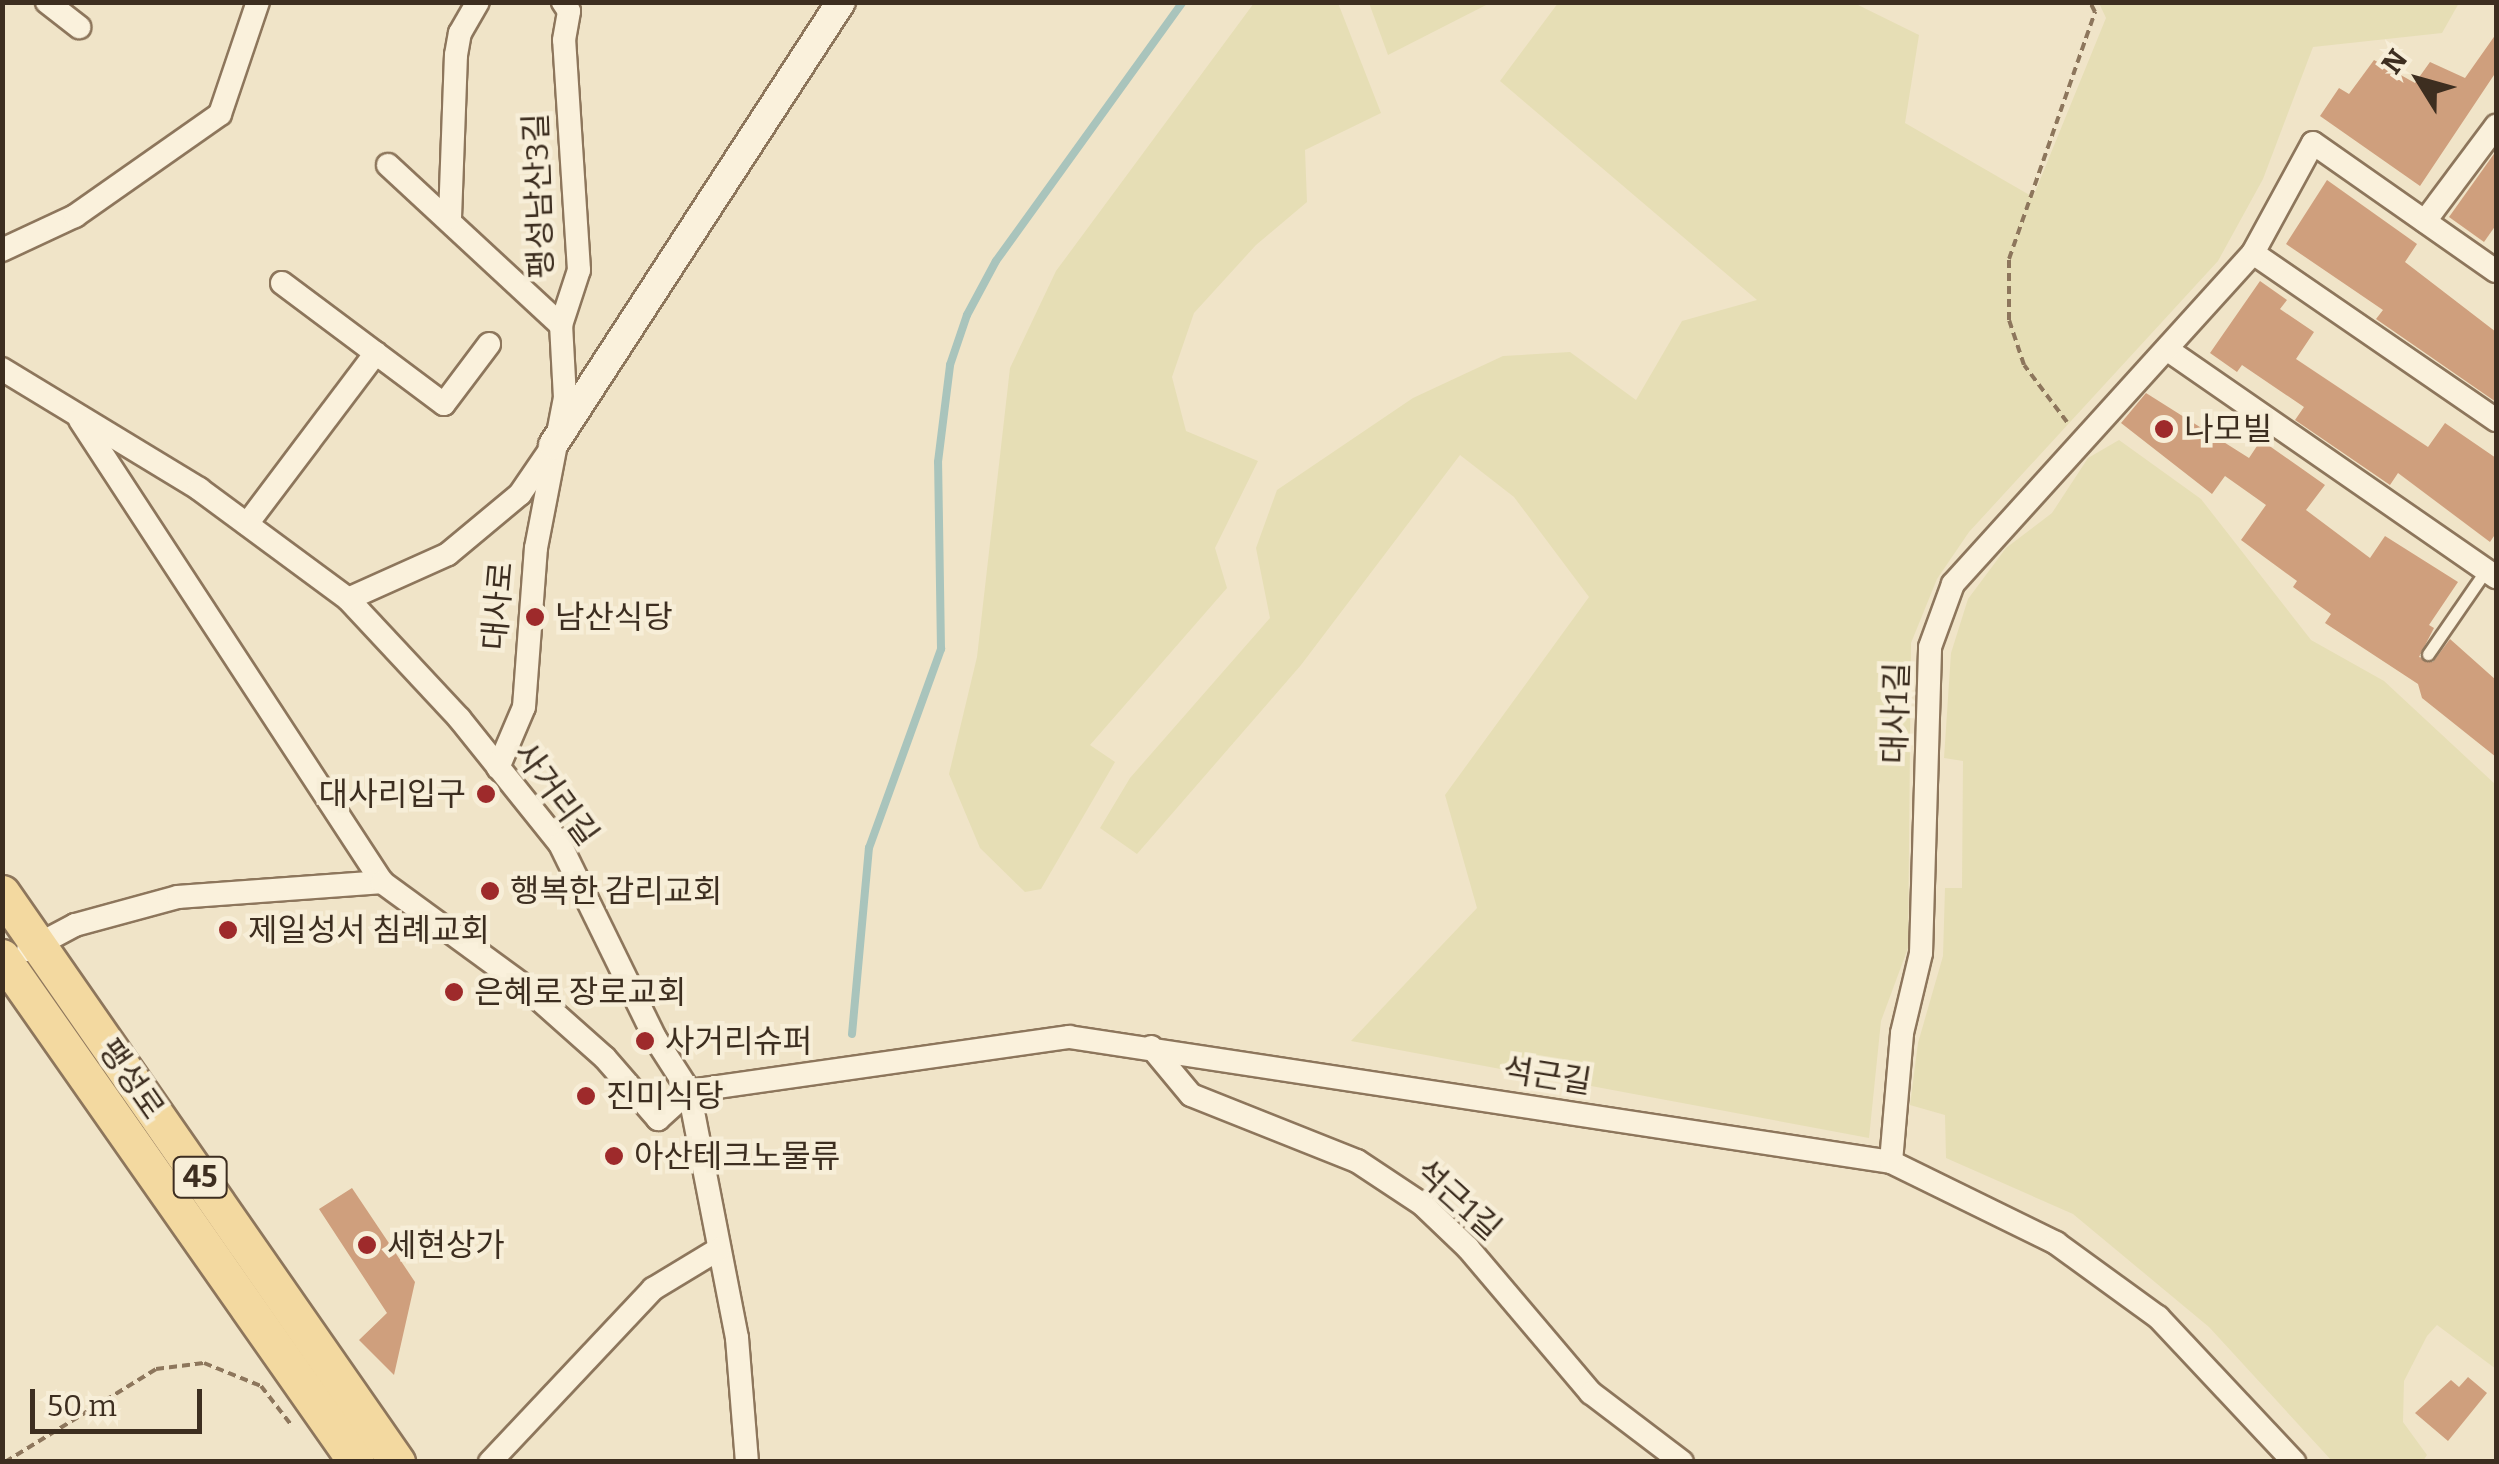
<!DOCTYPE html>
<meta charset="utf-8">
<style>
body{margin:0}
#map{position:relative;width:2499px;height:1464px;overflow:hidden;background:#f0e4c8;font-family:Bitter,"Noto Sans KR",serif}
div>[style]{position:absolute}
[style*='--x']{left:calc(var(--x)*1px);top:calc(var(--y)*1px);width:calc(var(--w)*1px);rotate:calc(var(--a)*1deg)}
.farmland>*{inset:0;background:#e6deb5}
.stream>*{height:8px;margin:-4px;padding:0 4px;transform-origin:4px;border-radius:4px;background:#a9c4bc}
.building>*{inset:0;background:#cf9f7d}
.path>*{height:4px;margin-top:-2px;transform-origin:0;background:repeating-linear-gradient(90deg,#8d765c 0 8px,transparent 0 13px)}
.roads{filter:drop-shadow(2px 0 #8d765c) drop-shadow(-2px 0 #8d765c) drop-shadow(0 2px #8d765c) drop-shadow(0 -2px #8d765c)}
.service>*{height:11px;margin:-5.5px;padding:0 5.5px;transform-origin:5.5px;border-radius:5.5px;background:#faf1dc}
.minor>*{height:22px;margin:-11px;padding:0 11px;transform-origin:11px;border-radius:11px;background:#faf1dc}
.tertiary>*{height:28px;margin:-14px;padding:0 14px;transform-origin:14px;border-radius:14px;background:#faf1dc}
.primary>*{height:35px;margin:-17.5px;padding:0 17.5px;transform-origin:17.5px;border-radius:17.5px;background:#f3d9a0}
.dots>*{width:28px;height:28px;translate:-50% -50%;box-sizing:border-box;border:5px solid #f7eed8;border-radius:50%}
span{translate:-50% -50%;white-space:nowrap;text-align:center;line-height:1.15;-webkit-text-stroke:9px #f7eed8;paint-order:stroke}
.shield-label span{padding:2px 8px;background:#f7eed8;border:2px solid;border-radius:8px;-webkit-text-stroke-width:0}
.shield-label{font-size:30px;color:#3d2e20;font-weight:700}
.street-label{font-size:32px;color:#3d2e20}
.poi-label{font-size:32px;color:#3d2e20}
.left{translate:0 -50%;text-align:left}
.right{translate:-100% -50%;text-align:right}
.frame{position:absolute;inset:0;border:5px solid #3d2e20;pointer-events:none}
.north{position:absolute;left:2369px;top:30px;width:100px;height:100px;-webkit-text-stroke:8px #f7eed8;paint-order:stroke;rotate:307deg;font-size:28px;font-weight:700;line-height:40px;text-align:center;color:#3d2e20}
.north::after{content:'';display:block;margin:auto;width:35px;height:45px;background:#3d2e20;clip-path:polygon(50% 0,100% 100%,50% 72%,0 100%)}
.scale{position:absolute;left:30px;top:1389px;width:172px;height:45px;box-sizing:border-box;border:5px solid #3d2e20;border-top:0;padding-left:12px;font-size:30px;line-height:35px;white-space:nowrap;color:#3d2e20;-webkit-text-stroke:8px #f7eed8;paint-order:stroke}
</style>
<div id="map">
<div class="farmland">
<i style="clip-path:polygon(1254px 3px,1338px 3px,1381px 113px,1305px 150px,1307px 202px,1256px 245px,1194px 313px,1172px 377px,1186px 431px,1258px 461px,1215px 548px,1227px 588px,1090px 745px,1115px 762px,1041px 889px,1025px 892px,980px 848px,949px 774px,977px 657px,1010px 368px,1056px 271px)"></i>
<i style="clip-path:polygon(1369px 3px,1369px 2px,1490px 3px,1388px 55px)"></i>
<i style="clip-path:polygon(1558px 3px,1854px 3px,1919px 35px,1905px 123px,2033px 197px,2106px 18px,2099px 3px,2459px 3px,2442px 33px,2313px 47px,2263px 179px,2218px 261px,1969px 532px,1937px 579px,1911px 643px,1908px 948px,1881px 1021px,1869px 1138px,1351px 1041px,1477px 908px,1445px 795px,1589px 597px,1514px 497px,1460px 455px,1301px 665px,1137px 854px,1100px 828px,1130px 778px,1270px 618px,1256px 548px,1277px 490px,1413px 398px,1503px 356px,1570px 352px,1636px 400px,1682px 321px,1757px 300px,1500px 81px)"></i>
<i style="clip-path:polygon(2119px 440px,2201px 499px,2311px 640px,2384px 681px,2496px 785px,2496px 1369px,2437px 1325px,2427px 1336px,2404px 1381px,2403px 1422px,2427px 1455px,2423px 1461px,2332px 1461px,2209px 1327px,2073px 1214px,1946px 1158px,1945px 1115px,1910px 1105px,1918px 1043px,1943px 956px,1945px 888px,1962px 888px,1963px 761px,1944px 758px,1951px 653px,1968px 599px,2006px 548px,2052px 513px,2088px 458px)"></i>
</div>
<div class="stream">
<i style="--x:852;--y:1034;--w:187;--a:-84.8"></i>
<i style="--x:869;--y:848;--w:212;--a:-70.1"></i>
<i style="--x:941;--y:649;--w:187;--a:-90.9"></i>
<i style="--x:938;--y:462;--w:98;--a:-82.9"></i>
<i style="--x:950;--y:365;--w:53;--a:-71.2"></i>
<i style="--x:967;--y:315;--w:61;--a:-61.8"></i>
<i style="--x:996;--y:261;--w:319;--a:-54.2"></i>
</div>
<div class="building">
<i style="clip-path:polygon(2496px 34px,2496px 72px,2420px 186px,2320px 116px,2339px 88px,2349px 94px,2374px 60px,2415px 83px,2430px 62px,2465px 78px)"></i>
<i style="clip-path:polygon(2496px 151px,2496px 225px,2484px 242px,2449px 217px)"></i>
<i style="clip-path:polygon(2327px 180px,2417px 244px,2405px 262px,2496px 332px,2496px 402px,2376px 319px,2383px 310px,2286px 244px)"></i>
<i style="clip-path:polygon(2260px 281px,2287px 300px,2280px 309px,2314px 332px,2296px 359px,2428px 447px,2445px 423px,2496px 458px,2496px 533px,2490px 542px,2398px 473px,2390px 485px,2295px 420px,2304px 407px,2242px 365px,2237px 372px,2210px 353px)"></i>
<i style="clip-path:polygon(2146px 393px,2249px 458px,2261px 440px,2325px 485px,2306px 510px,2370px 558px,2385px 536px,2458px 582px,2429px 625px,2434px 628px,2419px 657px,2433px 662px,2450px 639px,2496px 680px,2496px 757px,2422px 698px,2418px 684px,2325px 623px,2331px 614px,2293px 587px,2297px 581px,2241px 540px,2266px 505px,2225px 476px,2212px 494px,2121px 423px)"></i>
<i style="clip-path:polygon(352px 1188px,415px 1282px,394px 1375px,359px 1340px,387px 1313px,319px 1209px)"></i>
<i style="clip-path:polygon(2468px 1377px,2487px 1393px,2448px 1441px,2415px 1413px,2451px 1380px,2459px 1387px)"></i>
</div>
<div class="path">
<i style="--x:2067;--y:422;--w:71;--a:-127"></i>
<i style="--x:2024;--y:365;--w:47;--a:-108.4"></i>
<i style="--x:2009;--y:320;--w:61;--a:-90"></i>
<i style="--x:2009;--y:259;--w:262;--a:-70.8"></i>
<i style="--x:2095;--y:12;--w:11;--a:-117"></i>
<i style="--x:5;--y:1462;--w:177;--a:-31.6"></i>
<i style="--x:156;--y:1369;--w:48;--a:-7.1"></i>
<i style="--x:204;--y:1363;--w:61;--a:22"></i>
<i style="--x:261;--y:1386;--w:51;--a:52.2"></i>
</div>
<div class="roads">
<div class="service">
<i style="--x:2428;--y:654;--w:102;--a:-55.4"></i>
</div>
<div class="minor">
<i style="--x:47;--y:2;--w:41;--a:38"></i>
<i style="--x:388;--y:165;--w:236;--a:42.8"></i>
<i style="--x:450;--y:218;--w:163;--a:-87.9"></i>
<i style="--x:456;--y:55;--w:22;--a:-80"></i>
<i style="--x:460;--y:33;--w:36;--a:-60"></i>
<i style="--x:2425;--y:221;--w:119;--a:-53.2"></i>
<i style="--x:2;--y:250;--w:81;--a:-25"></i>
<i style="--x:75;--y:216;--w:177;--a:-35.1"></i>
<i style="--x:220;--y:114;--w:118;--a:-71.3"></i>
<i style="--x:2253;--y:253;--w:295;--a:34.5"></i>
<i style="--x:282;--y:283;--w:202;--a:36.8"></i>
<i style="--x:444;--y:404;--w:75;--a:-53.1"></i>
<i style="--x:2168;--y:350;--w:399;--a:34.7"></i>
<i style="--x:2;--y:369;--w:231;--a:31.3"></i>
<i style="--x:199;--y:489;--w:185;--a:36.4"></i>
<i style="--x:348;--y:599;--w:163;--a:47"></i>
<i style="--x:459;--y:718;--w:161;--a:51.3"></i>
<i style="--x:560;--y:844;--w:216;--a:63.9"></i>
<i style="--x:655;--y:1038;--w:63;--a:57.3"></i>
<i style="--x:689;--y:1091;--w:252;--a:79"></i>
<i style="--x:737;--y:1338;--w:124;--a:85.4"></i>
<i style="--x:80;--y:420;--w:552;--a:56.83"></i>
<i style="--x:247;--y:524;--w:214;--a:-53"></i>
<i style="--x:348;--y:599;--w:110;--a:-24.2"></i>
<i style="--x:448;--y:554;--w:94;--a:-39.8"></i>
<i style="--x:520;--y:494;--w:50;--a:-55.7"></i>
<i style="--x:498;--y:768;--w:66;--a:-66.9"></i>
<i style="--x:524;--y:707;--w:159;--a:-85.7"></i>
<i style="--x:536;--y:548;--w:153;--a:-79.1"></i>
<i style="--x:565;--y:398;--w:73;--a:-93.1"></i>
<i style="--x:561;--y:325;--w:58;--a:-71.9"></i>
<i style="--x:579;--y:270;--w:230;--a:-93.7"></i>
<i style="--x:564;--y:40;--w:29;--a:-80"></i>
<i style="--x:569;--y:11;--w:11;--a:-124"></i>
<i style="--x:28;--y:950;--w:53;--a:-28"></i>
<i style="--x:75;--y:925;--w:107;--a:-15.2"></i>
<i style="--x:178;--y:897;--w:205;--a:-4.2"></i>
<i style="--x:382;--y:882;--w:176;--a:36.2"></i>
<i style="--x:524;--y:986;--w:108;--a:41.6"></i>
<i style="--x:605;--y:1058;--w:81;--a:49"></i>
<i style="--x:658;--y:1119;--w:42;--a:-42.1"></i>
<i style="--x:689;--y:1091;--w:384;--a:-8.1"></i>
<i style="--x:1069;--y:1037;--w:831;--a:8.65"></i>
<i style="--x:1891;--y:1162;--w:184;--a:26.1"></i>
<i style="--x:2056;--y:1243;--w:126;--a:36"></i>
<i style="--x:2158;--y:1317;--w:199;--a:46.8"></i>
<i style="--x:1151;--y:1047;--w:62;--a:50.2"></i>
<i style="--x:1191;--y:1095;--w:179;--a:21.7"></i>
<i style="--x:1357;--y:1161;--w:78;--a:33.5"></i>
<i style="--x:1422;--y:1204;--w:64;--a:43.7"></i>
<i style="--x:1468;--y:1248;--w:190;--a:49.7"></i>
<i style="--x:1591;--y:1393;--w:114;--a:37.2"></i>
<i style="--x:1891;--y:1162;--w:129;--a:-85.1"></i>
<i style="--x:1902;--y:1033;--w:82;--a:-76.6"></i>
<i style="--x:1921;--y:953;--w:306;--a:-88.3"></i>
<i style="--x:1930;--y:647;--w:67;--a:-69.9"></i>
<i style="--x:1953;--y:584;--w:447;--a:-47.8"></i>
<i style="--x:2253;--y:253;--w:125;--a:-61.4"></i>
<i style="--x:2313;--y:143;--w:223;--a:35"></i>
<i style="--x:490;--y:1462;--w:238;--a:-46.7"></i>
<i style="--x:653;--y:1289;--w:77;--a:-31.2"></i>
</div>
<div class="tertiary">
<i style="--x:553;--y:445;--w:528;--a:-56.97"></i>
</div>
<div class="primary">
<i style="--x:2;--y:893;--w:693;--a:55.23"></i>
<i style="--x:2;--y:957;--w:617;--a:54.97"></i>
</div>
</div>
<div class="dots">
<i style="left:2164px;top:429px;background:#9e2a2b"></i>
<i style="left:535px;top:617px;background:#9e2a2b"></i>
<i style="left:486px;top:794px;background:#9e2a2b"></i>
<i style="left:490px;top:891px;background:#9e2a2b"></i>
<i style="left:228px;top:930px;background:#9e2a2b"></i>
<i style="left:454px;top:992px;background:#9e2a2b"></i>
<i style="left:645px;top:1041px;background:#9e2a2b"></i>
<i style="left:586px;top:1096px;background:#9e2a2b"></i>
<i style="left:614px;top:1156px;background:#9e2a2b"></i>
<i style="left:367px;top:1245px;background:#9e2a2b"></i>
</div>
<div class="shield-label">
<span style="left:200px;top:1177px">45</span>
</div>
<div class="street-label">
<span style="left:539px;top:196px;rotate:-92deg">팽성남산3길</span>
<span style="left:498px;top:606px;rotate:-85deg">대사로</span>
<span style="left:1896px;top:713px;rotate:-88deg">대사1길</span>
<span style="left:556px;top:794px;rotate:54deg">사거리길</span>
<span style="left:1547px;top:1076px;rotate:9deg">석근길</span>
<span style="left:131px;top:1079px;rotate:55deg">팽성로</span>
<span style="left:1458px;top:1200px;rotate:42deg">석근1길</span>
</div>
<div class="poi-label">
<span class="left" style="left:2184px;top:429px">나모빌</span>
<span class="left" style="left:555px;top:617px">남산식당</span>
<span class="right" style="left:466px;top:794px">대사리입구</span>
<span class="left" style="left:510px;top:891px">행복한 감리교회</span>
<span class="left" style="left:248px;top:930px">제일성서 침례교회</span>
<span class="left" style="left:474px;top:992px">은혜로 장로교회</span>
<span class="left" style="left:665px;top:1041px">사거리슈퍼</span>
<span class="left" style="left:606px;top:1096px">진미식당</span>
<span class="left" style="left:634px;top:1156px">아산테크노물류</span>
<span class="left" style="left:387px;top:1245px">세현상가</span>
</div>
<div class="frame"></div>
<div class="north">N</div>
<div class="scale">50 m</div>
</div>
